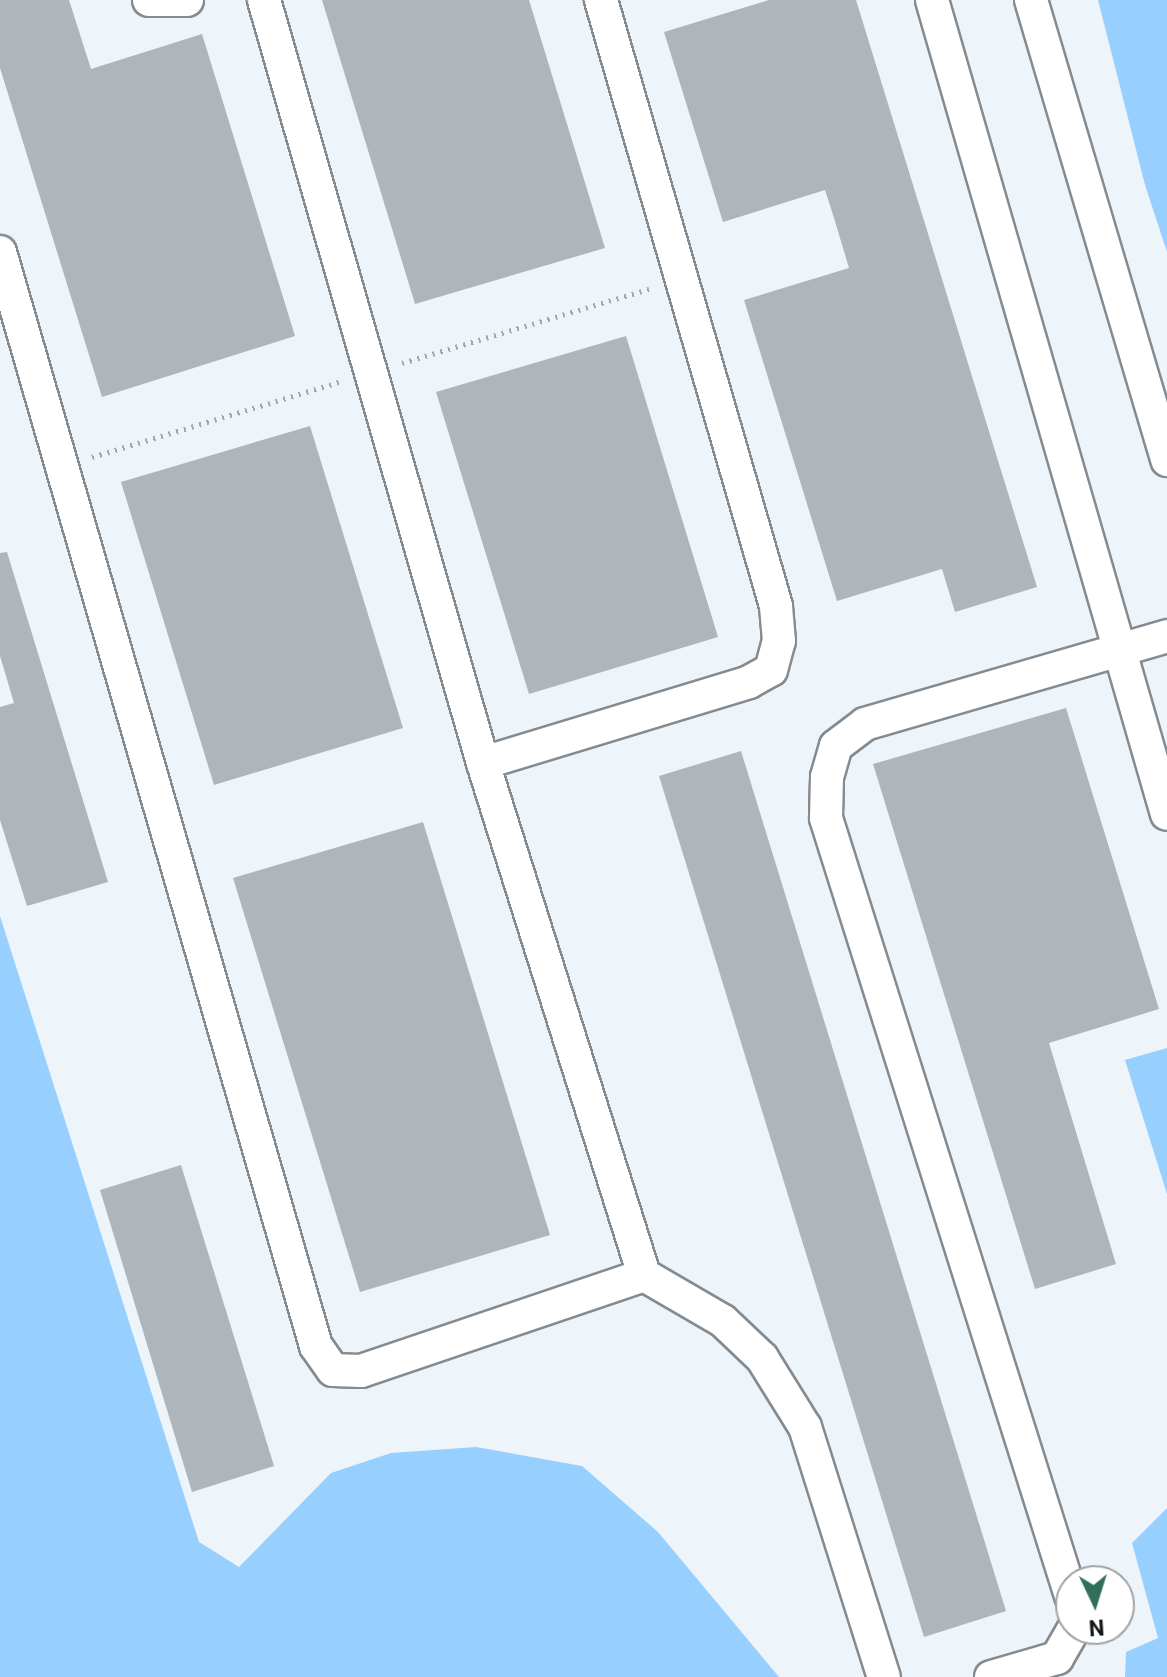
<!DOCTYPE html>
<style>
body{margin:0}
#map{position:relative;width:1167px;height:1677px;overflow:hidden;background:#edf5fb;font-family:Roboto,sans-serif}
div>[style]{position:absolute}
[style*='--x']{left:calc(var(--x)*1px);top:calc(var(--y)*1px);width:calc(var(--w)*1px);rotate:calc(var(--a)*1deg)}
.green>*{inset:0;background:#97cfff}
.building>*{inset:0;background:#aeb5bb}
.path>*{height:5px;margin-top:-2.5px;transform-origin:0;background:repeating-linear-gradient(90deg,#a1a7ac 0 2px,transparent 0 8px)}
.roads{filter:drop-shadow(2px 0 #848b91) drop-shadow(-2px 0 #848b91) drop-shadow(0 2px #848b91) drop-shadow(0 -2px #848b91)}
.street>*{height:32px;margin:-16px;padding:0 16px;transform-origin:16px;border-radius:16px;background:#fff}
span{translate:-50% -50%;white-space:nowrap;text-align:center;line-height:1.15;-webkit-text-stroke:6px #fff;paint-order:stroke}
.north{position:absolute;left:1055px;top:1565px;width:80px;height:80px;box-sizing:border-box;background:#fff;border:2px solid #a1a2a3;border-radius:50%;rotate:176deg;font-size:22px;font-weight:700;line-height:32px;text-align:center;color:#141719}
.north::after{content:'';display:block;margin:auto;width:28px;height:36px;background:#326f5b;clip-path:polygon(50% 0,100% 100%,50% 72%,0 100%)}
</style>
<div id="map">
<div class="green">
<i style="clip-path:polygon(1098px 0,1167px 0,1167px 252px,1145px 185px)"></i>
<i style="clip-path:polygon(0 916px,199px 1542px,239px 1567px,331px 1473px,391px 1453px,476px 1447px,582px 1466px,658px 1532px,779px 1677px,0 1677px)"></i>
<i style="clip-path:polygon(1167px 1048px,1167px 1194px,1125px 1060px)"></i>
<i style="clip-path:polygon(1167px 1508px,1167px 1677px,1125px 1677px,1126px 1652px,1158px 1638px,1132px 1543px)"></i>
</div>
<div class="building">
<i style="clip-path:polygon(0 0,69px 0,91px 69px,202px 34px,295px 336px,102px 397px,0 68px)"></i>
<i style="clip-path:polygon(322px 0,529px 0,605px 248px,415px 304px)"></i>
<i style="clip-path:polygon(769px 0,856px 0,1037px 587px,955px 612px,942px 569px,837px 601px,744px 300px,849px 268px,834px 218px,825px 190px,723px 222px,664px 32px)"></i>
<i style="clip-path:polygon(626px 336px,718px 637px,529px 694px,436px 392px)"></i>
<i style="clip-path:polygon(310px 426px,403px 728px,214px 785px,121px 482px)"></i>
<i style="clip-path:polygon(7px 552px,108px 882px,27px 906px,0 820px,0 707px,14px 703px,0 656px,0 553px)"></i>
<i style="clip-path:polygon(1066px 708px,1159px 1009px,1049px 1043px,1116px 1264px,1035px 1289px,873px 764px)"></i>
<i style="clip-path:polygon(741px 751px,1006px 1611px,924px 1637px,659px 776px)"></i>
<i style="clip-path:polygon(423px 822px,550px 1235px,360px 1292px,233px 878px)"></i>
<i style="clip-path:polygon(181px 1165px,274px 1466px,192px 1492px,100px 1190px)"></i>
</div>
<div class="path">
<i style="--x:402;--y:363;--w:258;--a:-16.7"></i>
<i style="--x:92;--y:457;--w:258;--a:-16.9"></i>
</div>
<div class="roads">
<div class="street">
<i style="--x:149;--y:0;--w:38;--a:0"></i>
<i style="--x:264;--y:0;--w:794;--a:73.99"></i>
<i style="--x:483;--y:763;--w:537;--a:72.54"></i>
<i style="--x:932;--y:0;--w:847;--a:73.9"></i>
<i style="--x:1031;--y:0;--w:480;--a:73.5"></i>
<i style="--x:0;--y:252;--w:1139;--a:73.89"></i>
<i style="--x:316;--y:1346;--w:29;--a:55"></i>
<i style="--x:333;--y:1370;--w:28;--a:2"></i>
<i style="--x:361;--y:1371;--w:299;--a:-18.7"></i>
<i style="--x:483;--y:763;--w:278;--a:-16.9"></i>
<i style="--x:749;--y:682;--w:25;--a:-29"></i>
<i style="--x:771;--y:670;--w:30;--a:-75"></i>
<i style="--x:779;--y:641;--w:35;--a:-95"></i>
<i style="--x:776;--y:606;--w:631;--a:-106.11"></i>
<i style="--x:644;--y:1275;--w:91;--a:30.2"></i>
<i style="--x:723;--y:1321;--w:54;--a:43.5"></i>
<i style="--x:762;--y:1358;--w:81;--a:58.1"></i>
<i style="--x:805;--y:1427;--w:262;--a:72.5"></i>
<i style="--x:1071;--y:1596;--w:816;--a:-107.48"></i>
<i style="--x:826;--y:818;--w:41;--a:-88.6"></i>
<i style="--x:827;--y:777;--w:32;--a:-74"></i>
<i style="--x:836;--y:746;--w:36;--a:-37"></i>
<i style="--x:865;--y:724;--w:315;--a:-16.2"></i>
<i style="--x:991;--y:1677;--w:69;--a:-16.1"></i>
<i style="--x:1057;--y:1658;--w:34;--a:-60"></i>
</div>
</div>
<div class="north">N</div>
</div>
